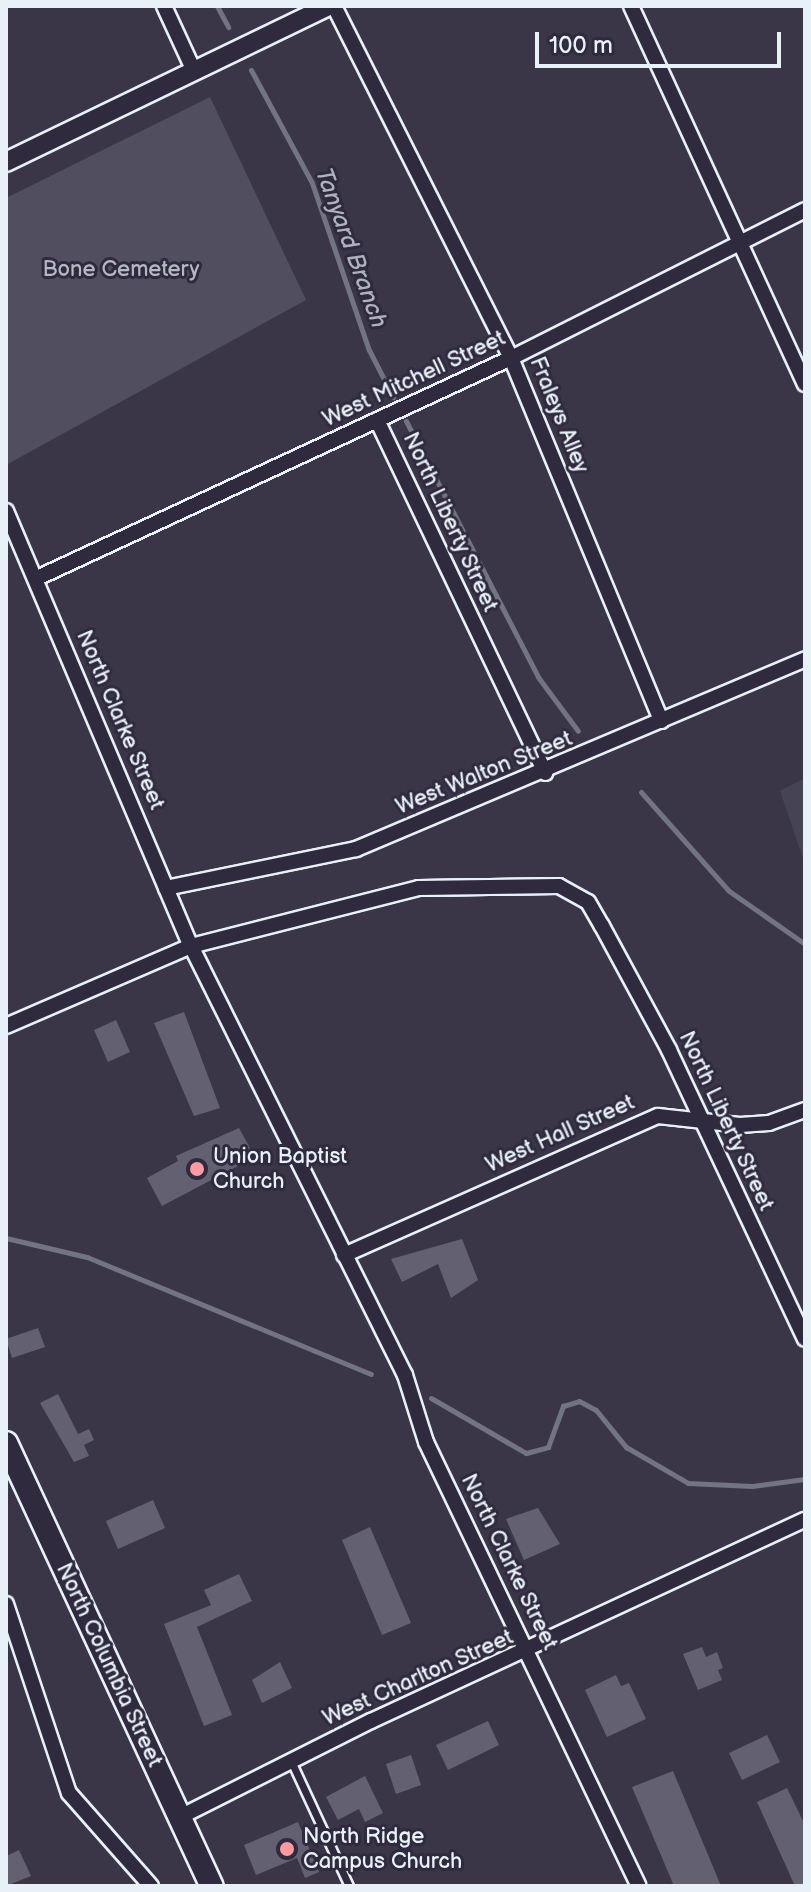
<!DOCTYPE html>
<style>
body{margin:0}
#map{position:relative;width:811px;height:1892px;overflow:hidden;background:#3a3648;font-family:"Balsamiq Sans",sans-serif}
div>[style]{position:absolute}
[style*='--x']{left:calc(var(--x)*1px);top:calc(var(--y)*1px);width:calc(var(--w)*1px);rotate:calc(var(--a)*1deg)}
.built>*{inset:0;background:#464354}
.green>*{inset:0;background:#504e5f}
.stream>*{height:5px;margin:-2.5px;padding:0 2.5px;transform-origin:2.5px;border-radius:2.5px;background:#737482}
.building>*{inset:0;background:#636171}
.roads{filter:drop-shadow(2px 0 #e8f1f8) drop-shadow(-2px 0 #e8f1f8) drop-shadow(0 2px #e8f1f8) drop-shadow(0 -2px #e8f1f8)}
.lane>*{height:7px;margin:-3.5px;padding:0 3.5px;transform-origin:3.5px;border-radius:3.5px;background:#2f2a3d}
.street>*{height:14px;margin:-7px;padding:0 7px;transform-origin:7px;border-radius:7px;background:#2f2a3d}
.secondary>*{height:18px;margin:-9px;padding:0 9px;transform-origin:9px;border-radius:9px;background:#2f2a3d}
.primary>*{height:22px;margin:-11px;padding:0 11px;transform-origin:11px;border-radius:11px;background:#2f2a3d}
.dots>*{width:22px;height:22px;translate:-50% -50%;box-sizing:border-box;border:4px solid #2f2a3d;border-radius:50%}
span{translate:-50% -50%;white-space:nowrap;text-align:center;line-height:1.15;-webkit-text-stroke:6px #2f2a3d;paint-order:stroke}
.park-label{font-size:22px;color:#b3b8c2}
.street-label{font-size:22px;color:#e8f1f8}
.poi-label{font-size:22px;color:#e8f1f8}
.left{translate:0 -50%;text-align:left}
.water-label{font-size:24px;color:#aeb2bd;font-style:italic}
.frame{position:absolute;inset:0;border:8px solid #e8f1f8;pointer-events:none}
.scale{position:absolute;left:535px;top:32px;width:246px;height:36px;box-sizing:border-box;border:4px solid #e8f1f8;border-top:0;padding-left:10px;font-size:24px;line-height:28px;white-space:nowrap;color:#e8f1f8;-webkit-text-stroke:6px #2f2a3d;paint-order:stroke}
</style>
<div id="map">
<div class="built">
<i style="clip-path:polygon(805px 778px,805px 864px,780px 791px)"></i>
</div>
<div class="green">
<i style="clip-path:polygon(210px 97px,306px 300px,6px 465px,6px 198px)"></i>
</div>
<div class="stream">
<i style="--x:217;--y:6;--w:24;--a:62"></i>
<i style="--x:251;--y:70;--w:128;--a:61.6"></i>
<i style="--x:312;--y:183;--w:176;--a:71.2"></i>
<i style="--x:369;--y:350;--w:53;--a:62.9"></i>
<i style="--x:406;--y:421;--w:288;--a:62.7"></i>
<i style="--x:538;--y:677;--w:67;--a:53.5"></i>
<i style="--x:641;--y:792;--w:132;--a:48.4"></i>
<i style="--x:729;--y:891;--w:93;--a:34.9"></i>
<i style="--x:6;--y:1238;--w:83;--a:13.2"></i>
<i style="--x:87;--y:1257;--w:307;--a:22.4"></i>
<i style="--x:431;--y:1398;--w:110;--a:30.1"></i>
<i style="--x:526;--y:1453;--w:23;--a:-15"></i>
<i style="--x:548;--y:1447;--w:44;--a:-69.9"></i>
<i style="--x:563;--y:1406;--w:17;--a:-17"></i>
<i style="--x:579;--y:1401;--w:19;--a:28"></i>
<i style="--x:596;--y:1410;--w:48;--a:51"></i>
<i style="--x:626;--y:1447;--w:72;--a:30.1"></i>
<i style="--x:688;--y:1483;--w:64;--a:2.7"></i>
<i style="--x:752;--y:1486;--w:53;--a:-7.5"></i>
</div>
<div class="building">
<i style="clip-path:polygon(184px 1012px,220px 1108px,194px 1116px,154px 1023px)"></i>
<i style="clip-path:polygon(116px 1020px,130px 1052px,108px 1062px,94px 1030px)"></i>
<i style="clip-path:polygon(239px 1128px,255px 1157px,162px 1206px,147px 1178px,178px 1161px,176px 1156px)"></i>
<i style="clip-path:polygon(462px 1239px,478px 1280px,451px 1298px,438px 1264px,402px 1282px,391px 1259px)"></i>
<i style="clip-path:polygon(38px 1328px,45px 1347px,12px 1358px,6px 1339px)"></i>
<i style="clip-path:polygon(58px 1394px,78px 1434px,89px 1429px,94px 1440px,84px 1445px,89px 1456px,74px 1462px,40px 1403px)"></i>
<i style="clip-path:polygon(153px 1500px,165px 1528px,118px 1549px,106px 1521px)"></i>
<i style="clip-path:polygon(538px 1508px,560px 1544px,524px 1560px,506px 1519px)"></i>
<i style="clip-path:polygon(370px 1527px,411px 1623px,382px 1635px,342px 1540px)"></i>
<i style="clip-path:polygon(239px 1574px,252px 1601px,197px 1627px,232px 1715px,204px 1726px,164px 1624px,211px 1605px,204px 1590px)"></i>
<i style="clip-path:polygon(702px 1647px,706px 1657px,717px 1652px,723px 1668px,718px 1670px,722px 1680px,698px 1690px,683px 1654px)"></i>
<i style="clip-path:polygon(280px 1662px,292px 1688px,262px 1703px,252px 1680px)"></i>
<i style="clip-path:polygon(616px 1675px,621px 1686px,629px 1683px,646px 1719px,607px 1737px,585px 1690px)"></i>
<i style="clip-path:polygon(488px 1721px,499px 1745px,448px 1770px,436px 1745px)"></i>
<i style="clip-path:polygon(767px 1735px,780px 1762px,742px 1780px,729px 1753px)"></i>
<i style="clip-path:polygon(411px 1755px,421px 1785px,396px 1794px,386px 1764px)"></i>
<i style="clip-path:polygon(673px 1771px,721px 1886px,674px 1886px,632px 1787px)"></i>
<i style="clip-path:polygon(365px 1776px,383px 1813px,365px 1822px,359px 1809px,338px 1820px,326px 1797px)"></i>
<i style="clip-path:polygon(787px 1788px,805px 1825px,805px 1886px,795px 1886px,757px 1802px)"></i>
<i style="clip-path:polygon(298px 1822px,319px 1872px,305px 1878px,297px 1858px,256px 1875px,244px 1845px)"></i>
<i style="clip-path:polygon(19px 1850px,31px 1876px,6px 1886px,6px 1856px)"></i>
</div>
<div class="roads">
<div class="lane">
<i style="--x:291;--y:1761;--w:138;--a:65.1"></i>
</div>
<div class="street">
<i style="--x:164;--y:6;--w:72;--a:65.2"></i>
<i style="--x:334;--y:6;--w:394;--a:63.3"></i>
<i style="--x:511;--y:358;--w:393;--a:67.5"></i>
<i style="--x:631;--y:6;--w:416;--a:65.3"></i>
<i style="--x:377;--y:420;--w:391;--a:64.5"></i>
<i style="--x:6;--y:511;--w:473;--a:67"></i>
<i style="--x:191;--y:946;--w:479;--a:63.5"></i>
<i style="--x:405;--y:1375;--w:70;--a:72.6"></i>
<i style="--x:426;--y:1442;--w:492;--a:64.4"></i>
<i style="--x:37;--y:578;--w:523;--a:-24.9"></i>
<i style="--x:511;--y:358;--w:329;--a:-26.7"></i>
<i style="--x:166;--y:888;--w:194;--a:-11.6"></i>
<i style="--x:356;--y:849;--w:488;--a:-22.9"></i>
<i style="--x:6;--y:1026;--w:202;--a:-23.4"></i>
<i style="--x:191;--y:946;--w:235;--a:-14.3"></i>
<i style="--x:419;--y:888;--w:140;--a:-0.8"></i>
<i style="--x:559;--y:886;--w:33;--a:29"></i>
<i style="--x:588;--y:902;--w:28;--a:60"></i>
<i style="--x:602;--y:926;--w:141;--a:61.6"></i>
<i style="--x:669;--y:1050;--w:319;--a:64.8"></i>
<i style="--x:344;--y:1255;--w:343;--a:-23.9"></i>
<i style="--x:658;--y:1116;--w:82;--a:6.3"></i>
<i style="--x:740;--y:1125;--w:29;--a:-4"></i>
<i style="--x:769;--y:1123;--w:38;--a:-20"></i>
<i style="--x:6;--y:1604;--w:199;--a:71.6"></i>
<i style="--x:69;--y:1793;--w:124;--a:48.6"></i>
<i style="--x:180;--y:1817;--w:214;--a:-26.7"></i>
<i style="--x:371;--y:1721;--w:478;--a:-24.9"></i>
</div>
<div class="secondary">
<i style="--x:6;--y:162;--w:358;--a:-25.8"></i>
</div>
<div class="primary">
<i style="--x:6;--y:1443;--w:489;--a:65.1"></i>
</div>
</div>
<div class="dots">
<i style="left:197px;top:1169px;background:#ff9aa2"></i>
<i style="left:287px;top:1849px;background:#ff9aa2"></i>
</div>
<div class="park-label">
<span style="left:121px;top:270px">Bone Cemetery</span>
</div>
<div class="street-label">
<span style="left:414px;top:379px;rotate:-25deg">West Mitchell Street</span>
<span style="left:559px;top:415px;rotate:68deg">Fraleys Alley</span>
<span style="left:450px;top:522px;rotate:65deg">North Liberty Street</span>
<span style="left:120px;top:720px;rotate:67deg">North Clarke Street</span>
<span style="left:484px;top:773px;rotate:-22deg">West Walton Street</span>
<span style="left:726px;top:1121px;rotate:65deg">North Liberty Street</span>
<span style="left:560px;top:1134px;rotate:-24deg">West Hall Street</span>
<span style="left:509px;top:1562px;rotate:64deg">North Clarke Street</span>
<span style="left:109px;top:1665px;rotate:65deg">North Columbia Street</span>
<span style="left:418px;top:1678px;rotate:-24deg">West Charlton Street</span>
</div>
<div class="poi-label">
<span class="left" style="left:213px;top:1169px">Union Baptist<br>Church</span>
<span class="left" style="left:303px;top:1849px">North Ridge<br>Campus Church</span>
</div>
<div class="water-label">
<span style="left:351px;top:248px;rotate:70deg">Tanyard Branch</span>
</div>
<div class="frame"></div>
<div class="scale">100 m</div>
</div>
